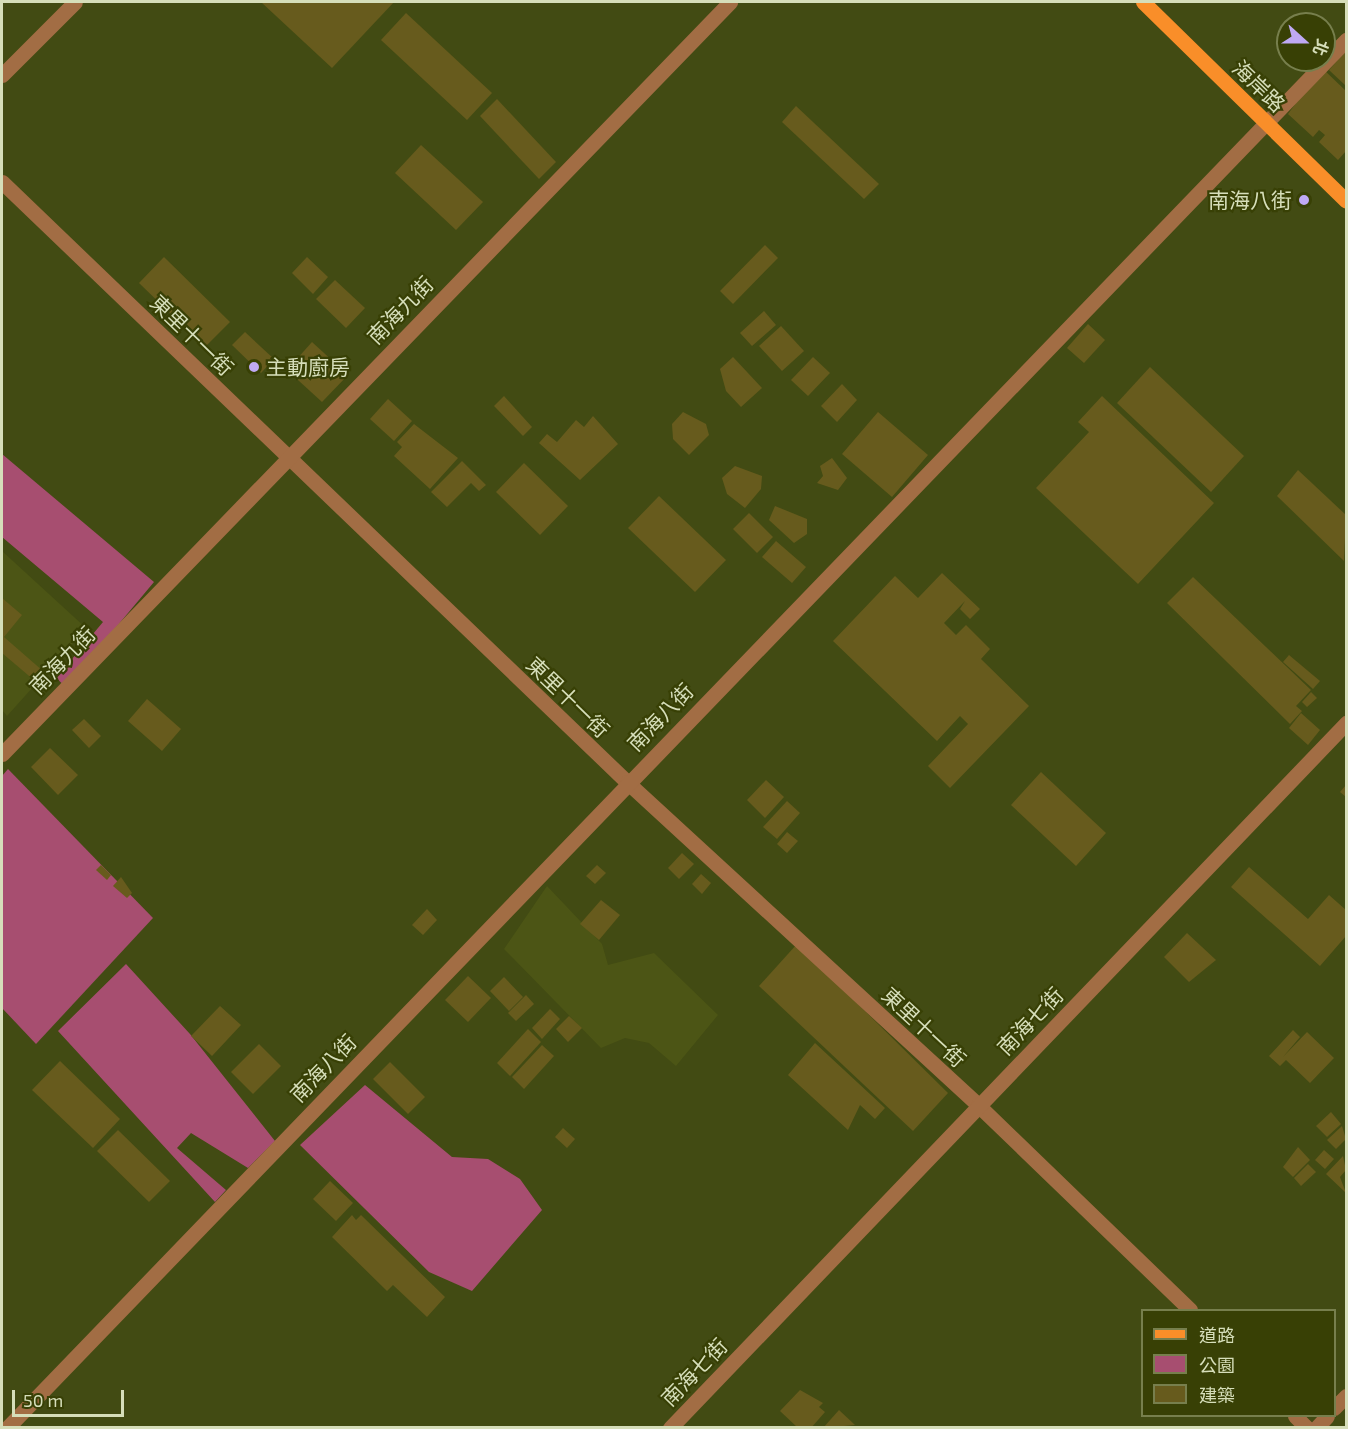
<!DOCTYPE html>
<meta charset="utf-8">
<style>
body{margin:0}
#map{position:relative;width:1348px;height:1429px;overflow:hidden;background:#424b13;font-family:"Exo 2","Noto Sans TC",sans-serif}
div>[style]{position:absolute}
[style*='--x']{left:calc(var(--x)*1px);top:calc(var(--y)*1px);width:calc(var(--w)*1px);rotate:calc(var(--a)*1deg)}
.built>*{inset:0;background:#4c5515}
.green>*{inset:0;background:#a74e70}
.building>*{inset:0;background:#675b1d}
.minor>*{height:15px;margin:-7.5px;padding:0 7.5px;transform-origin:7.5px;border-radius:7.5px;background:#a26d44}
.major>*{height:15px;margin:-7.5px;padding:0 7.5px;transform-origin:7.5px;border-radius:7.5px;background:#f98e29}
.dots>*{width:16px;height:16px;translate:-50% -50%;box-sizing:border-box;border:3px solid #384005;border-radius:50%}
span{translate:-50% -50%;white-space:nowrap;text-align:center;line-height:1.15;-webkit-text-stroke:4.5px #384005;paint-order:stroke}
.street-label{font-size:21px;color:#d6deba}
.poi-label{font-size:21px;color:#d6deba}
.right{translate:-100% -50%;text-align:right}
.left{translate:0 -50%;text-align:left}
.frame{position:absolute;inset:0;border:3px solid #d6deba;pointer-events:none}
.legend{position:absolute;left:1141px;top:1309px;width:195px;height:108px;box-sizing:border-box;background:#384005;border:2px solid #777f4d;margin:0;padding:8px 10px;list-style:none;font-size:18px;color:#d6deba}
.legend li{display:flex;align-items:center;gap:12px;height:30px}
.legend b{width:30px;border:2px solid #777f4d}
.north{position:absolute;left:1276px;top:12px;width:60px;height:60px;box-sizing:border-box;background:#384005;border:2px solid #777f4d;border-radius:50%;rotate:111deg;font-size:16px;font-weight:700;line-height:24px;text-align:center;color:#d6deba}
.north::after{content:'';display:block;margin:auto;width:21px;height:27px;background:#bfa9f4;clip-path:polygon(50% 0,100% 100%,50% 72%,0 100%)}
.scale{position:absolute;left:12px;top:1390px;width:112px;height:27px;box-sizing:border-box;border:3px solid #d6deba;border-top:0;padding-left:8px;font-size:18px;line-height:21px;white-space:nowrap;color:#d6deba;-webkit-text-stroke:4px #384005;paint-order:stroke}
</style>
<div id="map">
<div class="built">
<i style="clip-path:polygon(2px 551px,86px 628px,7px 716px,2px 710px)"></i>
<i style="clip-path:polygon(547px 886px,602px 944px,608px 965px,654px 953px,718px 1015px,676px 1066px,649px 1043px,625px 1038px,601px 1048px,504px 949px)"></i>
</div>
<div class="green">
<i style="clip-path:polygon(2px 454px,154px 582px,66px 687px,56px 678px,103px 622px,2px 537px)"></i>
<i style="clip-path:polygon(8px 769px,153px 918px,36px 1044px,2px 1008px,2px 776px)"></i>
<i style="clip-path:polygon(126px 964px,190px 1034px,275px 1141px,248px 1168px,191px 1133px,177px 1148px,226px 1190px,215px 1202px,58px 1031px)"></i>
<i style="clip-path:polygon(365px 1085px,452px 1157px,488px 1159px,520px 1179px,542px 1210px,472px 1291px,429px 1272px,300px 1145px)"></i>
</div>
<div class="building">
<i style="clip-path:polygon(261px 2px,394px 2px,332px 68px)"></i>
<i style="clip-path:polygon(406px 13px,492px 93px,467px 120px,381px 40px)"></i>
<i style="clip-path:polygon(1346px 51px,1346px 86px,1329px 70px)"></i>
<i style="clip-path:polygon(1322px 68px,1346px 91px,1346px 151px,1338px 160px,1319px 142px,1325px 135px,1319px 130px,1313px 137px,1288px 114px)"></i>
<i style="clip-path:polygon(497px 99px,556px 162px,539px 179px,480px 116px)"></i>
<i style="clip-path:polygon(796px 106px,879px 184px,864px 199px,782px 122px)"></i>
<i style="clip-path:polygon(421px 145px,483px 202px,456px 230px,395px 173px)"></i>
<i style="clip-path:polygon(765px 245px,778px 258px,733px 304px,720px 291px)"></i>
<i style="clip-path:polygon(164px 257px,230px 322px,205px 347px,139px 283px)"></i>
<i style="clip-path:polygon(307px 257px,328px 277px,313px 294px,292px 273px)"></i>
<i style="clip-path:polygon(335px 280px,365px 308px,346px 328px,316px 299px)"></i>
<i style="clip-path:polygon(764px 311px,776px 325px,752px 346px,740px 333px)"></i>
<i style="clip-path:polygon(1088px 324px,1105px 340px,1084px 363px,1067px 348px)"></i>
<i style="clip-path:polygon(781px 326px,804px 351px,782px 371px,759px 346px)"></i>
<i style="clip-path:polygon(245px 332px,274px 359px,261px 373px,232px 345px)"></i>
<i style="clip-path:polygon(312px 342px,348px 375px,322px 402px,287px 370px)"></i>
<i style="clip-path:polygon(733px 357px,762px 388px,741px 407px,726px 391px,720px 369px)"></i>
<i style="clip-path:polygon(813px 357px,830px 373px,808px 396px,791px 380px)"></i>
<i style="clip-path:polygon(1150px 367px,1244px 456px,1211px 492px,1117px 403px)"></i>
<i style="clip-path:polygon(842px 384px,857px 400px,837px 422px,821px 406px)"></i>
<i style="clip-path:polygon(504px 396px,532px 427px,523px 436px,494px 406px)"></i>
<i style="clip-path:polygon(1102px 396px,1214px 503px,1138px 584px,1036px 488px,1089px 432px,1078px 422px)"></i>
<i style="clip-path:polygon(388px 399px,412px 421px,394px 441px,370px 419px)"></i>
<i style="clip-path:polygon(683px 412px,706px 424px,709px 435px,689px 455px,673px 439px,672px 424px)"></i>
<i style="clip-path:polygon(878px 412px,928px 455px,892px 497px,842px 454px)"></i>
<i style="clip-path:polygon(593px 416px,618px 444px,580px 480px,539px 443px,547px 434px,557px 442px,576px 420px,584px 427px)"></i>
<i style="clip-path:polygon(414px 424px,458px 458px,430px 489px,394px 456px,402px 447px,397px 442px)"></i>
<i style="clip-path:polygon(832px 458px,847px 478px,838px 490px,817px 483px,823px 476px,820px 466px)"></i>
<i style="clip-path:polygon(462px 461px,486px 485px,479px 491px,471px 483px,447px 507px,431px 492px)"></i>
<i style="clip-path:polygon(524px 463px,568px 506px,540px 535px,496px 492px)"></i>
<i style="clip-path:polygon(735px 466px,762px 476px,761px 489px,745px 508px,727px 494px,722px 478px)"></i>
<i style="clip-path:polygon(1298px 470px,1346px 515px,1344px 561px,1277px 496px)"></i>
<i style="clip-path:polygon(659px 496px,726px 560px,695px 592px,628px 528px)"></i>
<i style="clip-path:polygon(775px 506px,807px 519px,807px 534px,794px 543px,769px 520px)"></i>
<i style="clip-path:polygon(749px 513px,773px 537px,757px 553px,733px 529px)"></i>
<i style="clip-path:polygon(776px 541px,806px 567px,792px 583px,762px 557px)"></i>
<i style="clip-path:polygon(942px 573px,980px 609px,970px 619px,960px 609px,965px 601px,944px 623px,956px 635px,966px 625px,990px 649px,981px 659px,1029px 706px,950px 788px,928px 766px,968px 724px,960px 716px,937px 741px,833px 641px,895px 576px,918px 598px)"></i>
<i style="clip-path:polygon(1193px 577px,1311px 690px,1296px 706px,1302px 711px,1290px 724px,1167px 603px)"></i>
<i style="clip-path:polygon(2px 598px,22px 615px,4px 637px,43px 671px,35px 681px,2px 653px)"></i>
<i style="clip-path:polygon(1289px 655px,1320px 681px,1313px 689px,1283px 662px)"></i>
<i style="clip-path:polygon(1311px 692px,1317px 698px,1307px 707px,1302px 702px)"></i>
<i style="clip-path:polygon(147px 699px,181px 729px,162px 751px,128px 721px)"></i>
<i style="clip-path:polygon(1301px 713px,1320px 730px,1308px 745px,1289px 728px)"></i>
<i style="clip-path:polygon(84px 719px,101px 736px,89px 748px,72px 730px)"></i>
<i style="clip-path:polygon(50px 748px,78px 775px,58px 795px,31px 767px)"></i>
<i style="clip-path:polygon(1041px 772px,1106px 833px,1076px 866px,1011px 805px)"></i>
<i style="clip-path:polygon(766px 780px,784px 797px,765px 818px,747px 800px)"></i>
<i style="clip-path:polygon(1346px 785px,1346px 797px,1340px 792px)"></i>
<i style="clip-path:polygon(787px 801px,800px 813px,777px 839px,763px 827px)"></i>
<i style="clip-path:polygon(787px 832px,798px 841px,787px 853px,777px 844px)"></i>
<i style="clip-path:polygon(682px 853px,694px 864px,679px 879px,668px 868px)"></i>
<i style="clip-path:polygon(101px 865px,111px 875px,107px 880px,96px 870px)"></i>
<i style="clip-path:polygon(597px 865px,606px 873px,595px 884px,586px 876px)"></i>
<i style="clip-path:polygon(1249px 867px,1308px 919px,1329px 895px,1346px 910px,1346px 936px,1320px 966px,1231px 887px)"></i>
<i style="clip-path:polygon(701px 874px,711px 883px,702px 894px,692px 884px)"></i>
<i style="clip-path:polygon(121px 877px,132px 893px,127px 898px,113px 886px)"></i>
<i style="clip-path:polygon(601px 900px,620px 915px,599px 940px,580px 924px)"></i>
<i style="clip-path:polygon(427px 909px,437px 920px,423px 935px,412px 925px)"></i>
<i style="clip-path:polygon(1187px 933px,1216px 960px,1189px 982px,1164px 957px)"></i>
<i style="clip-path:polygon(797px 944px,948px 1093px,913px 1131px,759px 986px)"></i>
<i style="clip-path:polygon(468px 976px,491px 998px,468px 1022px,445px 1000px)"></i>
<i style="clip-path:polygon(504px 977px,523px 997px,509px 1011px,490px 991px)"></i>
<i style="clip-path:polygon(526px 995px,534px 1004px,516px 1021px,508px 1013px)"></i>
<i style="clip-path:polygon(220px 1006px,241px 1025px,212px 1056px,191px 1036px)"></i>
<i style="clip-path:polygon(550px 1009px,560px 1019px,542px 1039px,532px 1028px)"></i>
<i style="clip-path:polygon(569px 1016px,582px 1028px,568px 1042px,556px 1029px)"></i>
<i style="clip-path:polygon(528px 1029px,541px 1042px,510px 1076px,497px 1063px)"></i>
<i style="clip-path:polygon(1293px 1030px,1300px 1037px,1283px 1057px,1307px 1032px,1334px 1058px,1310px 1083px,1286px 1060px,1280px 1066px,1269px 1056px)"></i>
<i style="clip-path:polygon(815px 1043px,885px 1108px,875px 1119px,860px 1105px,848px 1130px,788px 1075px)"></i>
<i style="clip-path:polygon(259px 1044px,281px 1066px,253px 1094px,231px 1072px)"></i>
<i style="clip-path:polygon(542px 1045px,554px 1056px,524px 1089px,512px 1077px)"></i>
<i style="clip-path:polygon(60px 1061px,120px 1119px,93px 1148px,32px 1090px)"></i>
<i style="clip-path:polygon(390px 1062px,425px 1097px,408px 1114px,373px 1079px)"></i>
<i style="clip-path:polygon(1331px 1112px,1341px 1124px,1327px 1137px,1316px 1126px)"></i>
<i style="clip-path:polygon(1342px 1126px,1346px 1139px,1336px 1149px,1327px 1140px)"></i>
<i style="clip-path:polygon(563px 1128px,575px 1139px,567px 1148px,555px 1137px)"></i>
<i style="clip-path:polygon(118px 1130px,170px 1181px,149px 1202px,97px 1151px)"></i>
<i style="clip-path:polygon(1298px 1147px,1310px 1160px,1293px 1177px,1283px 1167px)"></i>
<i style="clip-path:polygon(1324px 1150px,1334px 1159px,1325px 1169px,1315px 1160px)"></i>
<i style="clip-path:polygon(1343px 1156px,1346px 1170px,1340px 1177px,1346px 1193px,1326px 1174px)"></i>
<i style="clip-path:polygon(1308px 1164px,1316px 1172px,1301px 1186px,1294px 1178px)"></i>
<i style="clip-path:polygon(330px 1181px,353px 1203px,336px 1221px,313px 1199px)"></i>
<i style="clip-path:polygon(352px 1215px,356px 1220px,361px 1215px,445px 1297px,427px 1317px,393px 1285px,387px 1291px,332px 1237px)"></i>
<i style="clip-path:polygon(800px 1390px,823px 1403px,819px 1407px,825px 1412px,811px 1428px,798px 1428px,780px 1411px)"></i>
<i style="clip-path:polygon(839px 1410px,855px 1425px,823px 1428px)"></i>
</div>
<div class="minor">
<i style="--x:2;--y:75;--w:103;--a:-45"></i>
<i style="--x:2;--y:182;--w:866;--a:43.83"></i>
<i style="--x:627;--y:782;--w:477;--a:42.6"></i>
<i style="--x:978;--y:1105;--w:295;--a:44"></i>
<i style="--x:2;--y:754;--w:1047;--a:-45.93"></i>
<i style="--x:1334;--y:1408;--w:17;--a:-45"></i>
<i style="--x:1295;--y:1416;--w:17;--a:45"></i>
<i style="--x:7;--y:1428;--w:1929;--a:-46.03"></i>
<i style="--x:670;--y:1428;--w:977;--a:-46.2"></i>
<i style="--x:1316;--y:1428;--w:16;--a:-47"></i>
</div>
<div class="major">
<i style="--x:1143;--y:2;--w:284;--a:44.4"></i>
</div>
<div class="dots">
<i style="left:1304px;top:200px;background:#bfa9f4"></i>
<i style="left:254px;top:367px;background:#bfa9f4"></i>
</div>
<div class="street-label">
<span style="left:1259px;top:86px;rotate:44deg">海岸路</span>
<span style="left:400px;top:310px;rotate:-46deg">南海九街</span>
<span style="left:192px;top:335px;rotate:44deg">東里十一街</span>
<span style="left:62px;top:660px;rotate:-46deg">南海九街</span>
<span style="left:568px;top:697px;rotate:44deg">東里十一街</span>
<span style="left:660px;top:717px;rotate:-46deg">南海八街</span>
<span style="left:1030px;top:1021px;rotate:-46deg">南海七街</span>
<span style="left:924px;top:1027px;rotate:43deg">東里十一街</span>
<span style="left:323px;top:1068px;rotate:-46deg">南海八街</span>
<span style="left:694px;top:1372px;rotate:-46deg">南海七街</span>
</div>
<div class="poi-label">
<span class="right" style="left:1292px;top:200px">南海八街</span>
<span class="left" style="left:266px;top:367px">主動廚房</span>
</div>
<div class="frame"></div>
<ul class="legend">
<li><b style="height:8px;background:#f98e29"></b>道路</li>
<li><b style="height:16px;background:#a74e70"></b>公園</li>
<li><b style="height:16px;background:#675b1d"></b>建築</li>
</ul>
<div class="north">北</div>
<div class="scale">50 m</div>
</div>
